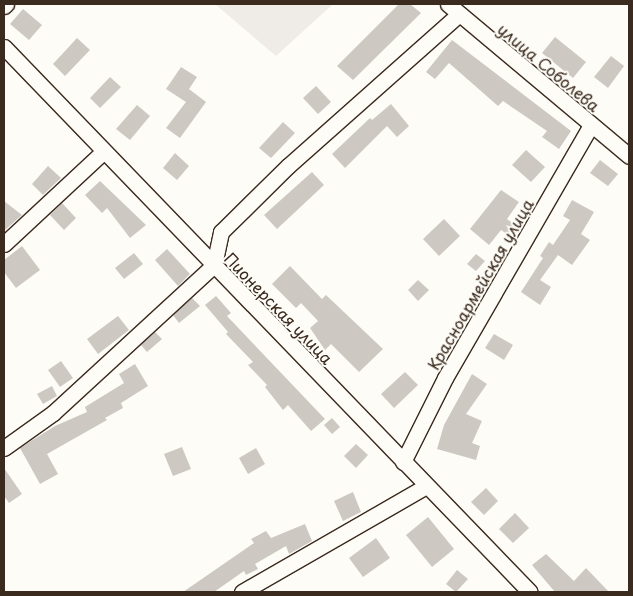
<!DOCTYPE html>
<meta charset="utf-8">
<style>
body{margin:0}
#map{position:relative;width:633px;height:596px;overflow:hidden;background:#fdfcf7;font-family:"Playpen Sans",sans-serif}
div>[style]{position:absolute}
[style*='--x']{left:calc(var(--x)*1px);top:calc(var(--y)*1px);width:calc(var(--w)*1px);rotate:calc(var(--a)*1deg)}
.built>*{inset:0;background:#efece7}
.building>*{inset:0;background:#cdc8c2}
.roads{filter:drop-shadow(1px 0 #3b2a1e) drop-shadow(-1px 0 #3b2a1e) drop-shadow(0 1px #3b2a1e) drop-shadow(0 -1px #3b2a1e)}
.minor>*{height:15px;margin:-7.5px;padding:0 7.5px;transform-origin:7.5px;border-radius:7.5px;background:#fdfcf7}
span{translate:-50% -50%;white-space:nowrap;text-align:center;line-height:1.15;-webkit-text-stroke:4px #fdfcf7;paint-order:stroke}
.street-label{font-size:16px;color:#3b2a1e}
.frame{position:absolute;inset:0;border:5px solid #3b2a1e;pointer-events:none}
</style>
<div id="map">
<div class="built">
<i style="clip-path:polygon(215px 4px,333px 4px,276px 56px)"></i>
</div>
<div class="building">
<i style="clip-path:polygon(399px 4px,410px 4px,421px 13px,353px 80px,337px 66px)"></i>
<i style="clip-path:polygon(23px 9px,42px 25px,29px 40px,10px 24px)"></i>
<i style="clip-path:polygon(555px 37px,586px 62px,573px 78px,542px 53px)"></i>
<i style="clip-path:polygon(77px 38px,90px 50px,65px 76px,53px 64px)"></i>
<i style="clip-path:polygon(452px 40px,571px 131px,559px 149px,542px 137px,547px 131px,503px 101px,498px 106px,449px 63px,435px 79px,426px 72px)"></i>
<i style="clip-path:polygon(611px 56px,624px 66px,608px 88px,594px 77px)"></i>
<i style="clip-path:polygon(181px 67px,197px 77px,189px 89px,206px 102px,180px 138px,166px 128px,186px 102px,166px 89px)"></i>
<i style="clip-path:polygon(110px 77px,121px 87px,100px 108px,90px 98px)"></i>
<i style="clip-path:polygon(316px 86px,331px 102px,318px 114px,303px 98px)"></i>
<i style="clip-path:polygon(391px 104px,409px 126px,397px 137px,387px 126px,345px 168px,332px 154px,370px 118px,372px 120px)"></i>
<i style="clip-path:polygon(137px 105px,150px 116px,130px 140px,116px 129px)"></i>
<i style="clip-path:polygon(283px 122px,295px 133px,271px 158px,259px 148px)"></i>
<i style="clip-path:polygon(526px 150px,545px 167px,531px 182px,512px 165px)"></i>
<i style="clip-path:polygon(175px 153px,189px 166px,177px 180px,163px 168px)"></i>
<i style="clip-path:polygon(600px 160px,618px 174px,608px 186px,590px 173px)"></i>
<i style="clip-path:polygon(48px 166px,61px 178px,43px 195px,32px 184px)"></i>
<i style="clip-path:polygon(312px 172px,324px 185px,277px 229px,264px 215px)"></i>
<i style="clip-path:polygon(100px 181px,146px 225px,130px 238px,107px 208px,102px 213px,85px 195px)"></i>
<i style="clip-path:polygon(501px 190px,519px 202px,507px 219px,514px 224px,507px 234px,501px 230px,489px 245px,470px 229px)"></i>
<i style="clip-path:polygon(572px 200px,594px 212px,581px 234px,590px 240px,572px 265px,558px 255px,540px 280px,551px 287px,540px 305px,521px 292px,543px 258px,540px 256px,549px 242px,553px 245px,570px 220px,563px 216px)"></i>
<i style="clip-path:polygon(4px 201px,22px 215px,4px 231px)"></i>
<i style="clip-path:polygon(62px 203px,76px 218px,64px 230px,50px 215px)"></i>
<i style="clip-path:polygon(444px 219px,460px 236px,439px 256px,423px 239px)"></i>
<i style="clip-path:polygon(22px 246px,40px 270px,16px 288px,4px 272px,4px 260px)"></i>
<i style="clip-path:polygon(167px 249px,190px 274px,178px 286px,155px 260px)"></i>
<i style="clip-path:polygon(134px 253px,143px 264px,124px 279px,115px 268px)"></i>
<i style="clip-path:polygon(476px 254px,485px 261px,476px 271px,467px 264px)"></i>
<i style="clip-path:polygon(290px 266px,322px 299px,326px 295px,383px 349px,359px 372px,331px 344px,325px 350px,310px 328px,318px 321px,301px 303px,296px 308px,272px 284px)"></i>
<i style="clip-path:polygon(418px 280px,429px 290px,418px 301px,408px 290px)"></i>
<i style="clip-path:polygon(216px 296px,231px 313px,227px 316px,325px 419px,311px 431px,288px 405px,283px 410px,265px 387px,267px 385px,248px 365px,253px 362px,226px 334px,228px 332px,205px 305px)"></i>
<i style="clip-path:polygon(192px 298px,200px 306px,179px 323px,173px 315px)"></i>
<i style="clip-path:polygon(118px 316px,129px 330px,98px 354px,87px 339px)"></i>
<i style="clip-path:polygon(155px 332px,162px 339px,147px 352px,141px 345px)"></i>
<i style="clip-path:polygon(494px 334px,513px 345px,504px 360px,485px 348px)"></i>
<i style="clip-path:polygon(61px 361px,73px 378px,60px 387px,48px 370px)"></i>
<i style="clip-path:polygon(135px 364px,148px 386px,121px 403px,123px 408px,105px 418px,107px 420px,47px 454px,58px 474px,40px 484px,20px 448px,55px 426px,87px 412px,85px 407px,124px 383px,119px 374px)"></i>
<i style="clip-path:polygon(405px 372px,418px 385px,394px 408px,381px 394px)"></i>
<i style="clip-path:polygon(472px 374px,487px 384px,466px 414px,482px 421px,472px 443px,480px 446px,476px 460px,437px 449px,444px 425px)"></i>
<i style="clip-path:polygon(52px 386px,57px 396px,43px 404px,37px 394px)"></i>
<i style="clip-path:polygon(332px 418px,340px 427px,332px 434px,324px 425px)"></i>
<i style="clip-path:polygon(356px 444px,368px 455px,356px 468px,344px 456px)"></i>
<i style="clip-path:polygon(182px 447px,191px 469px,173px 476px,164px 454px)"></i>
<i style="clip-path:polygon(256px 448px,265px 464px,248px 474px,239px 458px)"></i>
<i style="clip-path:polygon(4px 468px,22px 494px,9px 503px,4px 496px)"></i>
<i style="clip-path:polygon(486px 488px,498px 501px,484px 515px,471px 502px)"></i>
<i style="clip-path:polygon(353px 492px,361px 512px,343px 521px,334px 501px)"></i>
<i style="clip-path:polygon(515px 513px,529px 528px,513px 543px,499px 529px)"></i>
<i style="clip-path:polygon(428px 517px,454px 549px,432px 567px,406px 535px)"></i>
<i style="clip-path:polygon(305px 524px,312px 541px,289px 554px,286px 546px,255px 564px,258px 569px,246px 575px,244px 571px,214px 592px,183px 592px,254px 543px,251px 539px,266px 531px,271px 538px)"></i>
<i style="clip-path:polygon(376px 538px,390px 558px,363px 577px,349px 558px)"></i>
<i style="clip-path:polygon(546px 554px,574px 581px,586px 568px,609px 592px,555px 592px,532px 565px)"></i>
<i style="clip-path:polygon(457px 570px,468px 579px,456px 592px,446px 584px)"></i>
</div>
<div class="roads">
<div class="minor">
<i style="--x:448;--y:4;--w:236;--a:40"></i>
<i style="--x:4;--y:6;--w:3;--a:-45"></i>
<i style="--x:4;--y:47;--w:757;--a:46.02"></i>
<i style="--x:4;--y:244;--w:135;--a:-42.9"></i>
<i style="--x:4;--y:448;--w:60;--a:-35.5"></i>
<i style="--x:53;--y:413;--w:219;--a:-42.6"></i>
<i style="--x:214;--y:265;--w:34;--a:-78"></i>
<i style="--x:221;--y:232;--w:94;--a:-44.6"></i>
<i style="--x:288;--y:166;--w:229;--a:-41.6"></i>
<i style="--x:403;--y:462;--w:94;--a:-63.4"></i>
<i style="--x:445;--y:378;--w:292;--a:-60"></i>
<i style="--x:242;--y:592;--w:212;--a:-29.9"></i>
</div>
</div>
<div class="street-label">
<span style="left:549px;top:67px;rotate:40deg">улица Соболева</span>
<span style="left:480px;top:284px;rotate:-60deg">Красноармейская улица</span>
<span style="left:279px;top:308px;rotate:46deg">Пионерская улица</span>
</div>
<div class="frame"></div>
</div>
